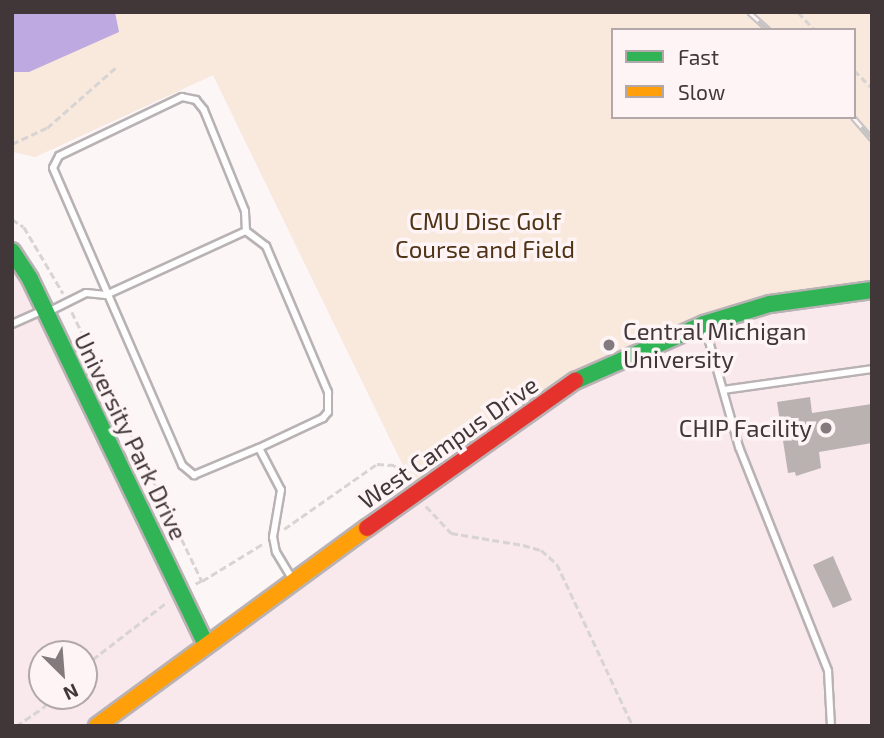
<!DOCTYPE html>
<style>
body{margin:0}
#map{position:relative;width:884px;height:738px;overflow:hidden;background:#fcf6f7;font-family:"Exo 2",sans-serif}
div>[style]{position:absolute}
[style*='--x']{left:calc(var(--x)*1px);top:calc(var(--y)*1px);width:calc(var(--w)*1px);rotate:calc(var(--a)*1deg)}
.built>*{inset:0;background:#f9e8ec}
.green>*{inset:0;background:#f9e8dc}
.water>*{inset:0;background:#bea9e1}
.building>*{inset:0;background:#b9b2b1}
.path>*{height:2.5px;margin-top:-1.25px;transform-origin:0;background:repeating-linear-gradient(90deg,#d8d4d4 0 7px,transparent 0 10.5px)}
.roads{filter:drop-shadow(2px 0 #b9b2b4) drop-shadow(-2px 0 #b9b2b4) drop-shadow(0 2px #b9b2b4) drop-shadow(0 -2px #b9b2b4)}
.lane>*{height:6px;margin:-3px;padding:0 3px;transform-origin:3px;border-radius:3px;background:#fffefe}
.fast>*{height:16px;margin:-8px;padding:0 8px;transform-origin:8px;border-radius:8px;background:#30b455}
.slow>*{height:16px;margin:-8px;padding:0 8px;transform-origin:8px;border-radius:8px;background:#ff9f0a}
.jam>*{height:16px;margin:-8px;padding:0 8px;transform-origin:8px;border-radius:8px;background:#e5322d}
.rail>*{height:7px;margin-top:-3.5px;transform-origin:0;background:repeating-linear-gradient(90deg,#fef4f6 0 13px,#c5c2c3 0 26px);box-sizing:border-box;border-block:2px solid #c5c2c3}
.dots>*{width:19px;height:19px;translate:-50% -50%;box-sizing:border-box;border:4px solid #fef4f6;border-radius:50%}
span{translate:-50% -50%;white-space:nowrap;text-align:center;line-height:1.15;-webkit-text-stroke:7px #fef4f6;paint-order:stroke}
.park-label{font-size:24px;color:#4f3315}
.poi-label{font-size:24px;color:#413739}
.left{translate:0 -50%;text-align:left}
.right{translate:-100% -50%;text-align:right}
.street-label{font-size:24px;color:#413739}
.frame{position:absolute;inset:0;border:14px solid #413739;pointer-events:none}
.legend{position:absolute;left:611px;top:28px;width:245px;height:91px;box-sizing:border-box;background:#fef4f6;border:2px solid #b2a8aa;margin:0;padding:9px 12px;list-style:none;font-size:21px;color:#413739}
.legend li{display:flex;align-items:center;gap:14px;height:35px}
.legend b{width:35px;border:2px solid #b2a8aa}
.north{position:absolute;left:28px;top:640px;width:70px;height:70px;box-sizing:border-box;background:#fef4f6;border:2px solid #b2a8aa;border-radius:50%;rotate:155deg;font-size:19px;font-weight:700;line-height:28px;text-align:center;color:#413739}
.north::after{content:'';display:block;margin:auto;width:24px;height:32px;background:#827a7c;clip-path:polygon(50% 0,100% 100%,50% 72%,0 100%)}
</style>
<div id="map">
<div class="built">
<i style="clip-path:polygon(evenodd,12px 12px,872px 12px,872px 726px,12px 726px,12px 251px,205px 642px,416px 492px,213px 75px,35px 157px,12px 152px,12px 12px,613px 30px,854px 30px,854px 117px,613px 117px,613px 30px,12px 12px,42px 654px,84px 654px,84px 696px,42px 696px,42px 654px)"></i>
</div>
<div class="green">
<i style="clip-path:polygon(evenodd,12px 12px,872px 12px,872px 292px,704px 324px,581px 379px,416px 492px,213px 75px,35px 157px,12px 151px,12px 12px,613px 30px,854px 30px,854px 117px,613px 117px,613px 30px)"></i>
</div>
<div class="water">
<i style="clip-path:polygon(12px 12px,115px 12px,119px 32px,29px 72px,12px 72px)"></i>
</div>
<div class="building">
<i style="clip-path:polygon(810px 397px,812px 413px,872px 404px,872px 443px,819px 452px,821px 468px,796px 476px,795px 472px,788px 473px,777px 402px)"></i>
<i style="clip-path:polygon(833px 556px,852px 600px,833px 608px,813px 565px)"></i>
</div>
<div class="path">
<i style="--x:798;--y:12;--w:25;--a:47"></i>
<i style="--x:854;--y:70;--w:25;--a:45"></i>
<i style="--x:12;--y:144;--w:38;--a:-25"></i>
<i style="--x:47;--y:128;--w:91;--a:-41.4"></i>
<i style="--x:12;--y:219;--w:14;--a:34"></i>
<i style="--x:24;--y:227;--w:77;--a:59.4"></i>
<i style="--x:72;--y:312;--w:299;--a:64.2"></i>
<i style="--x:202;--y:581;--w:9;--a:153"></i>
<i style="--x:426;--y:506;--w:37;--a:47"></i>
<i style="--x:451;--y:533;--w:73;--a:9.5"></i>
<i style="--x:523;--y:545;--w:19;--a:16"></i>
<i style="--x:541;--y:550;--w:21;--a:41"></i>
<i style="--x:557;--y:564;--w:179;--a:64.9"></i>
<i style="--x:284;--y:529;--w:113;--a:-35"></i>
<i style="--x:377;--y:464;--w:17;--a:3"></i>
<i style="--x:394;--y:465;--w:21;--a:51"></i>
<i style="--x:202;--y:581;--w:73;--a:-31.5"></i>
<i style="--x:84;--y:666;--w:105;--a:-37.6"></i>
<i style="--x:16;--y:726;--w:32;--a:-34"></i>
<i style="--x:43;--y:708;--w:15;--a:-53"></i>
</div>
<div class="roads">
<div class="lane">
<i style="--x:246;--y:231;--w:20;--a:-93"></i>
<i style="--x:245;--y:211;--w:109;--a:-112.1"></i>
<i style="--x:204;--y:110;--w:13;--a:-129"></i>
<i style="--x:196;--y:100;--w:14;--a:-168"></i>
<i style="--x:182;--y:97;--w:136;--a:154.4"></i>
<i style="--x:59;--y:156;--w:13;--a:117"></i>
<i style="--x:53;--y:168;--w:324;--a:66.5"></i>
<i style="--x:182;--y:465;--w:16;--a:40"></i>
<i style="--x:194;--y:475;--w:70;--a:-22.6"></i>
<i style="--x:48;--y:312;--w:42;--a:-26.6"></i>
<i style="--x:86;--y:293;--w:20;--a:6"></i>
<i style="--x:106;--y:295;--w:154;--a:-24.6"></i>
<i style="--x:246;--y:231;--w:25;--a:37"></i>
<i style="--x:266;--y:246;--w:159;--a:67"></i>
<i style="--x:328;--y:392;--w:20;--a:90"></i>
<i style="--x:328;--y:412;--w:8;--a:130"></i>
<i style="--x:323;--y:418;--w:71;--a:154.9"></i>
<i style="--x:259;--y:448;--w:47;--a:62.4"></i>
<i style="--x:281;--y:490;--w:48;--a:99.7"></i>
<i style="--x:273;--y:537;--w:15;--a:79"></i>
<i style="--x:276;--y:552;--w:31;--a:59"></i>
<i style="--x:12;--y:324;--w:34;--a:-24"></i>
<i style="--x:705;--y:327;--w:125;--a:74.2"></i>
<i style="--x:739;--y:447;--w:241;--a:68.3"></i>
<i style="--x:828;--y:671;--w:55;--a:86.9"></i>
<i style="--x:723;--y:390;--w:150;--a:-8"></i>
</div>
<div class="fast">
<i style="--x:12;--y:251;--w:33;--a:57"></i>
<i style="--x:30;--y:279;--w:404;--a:64.3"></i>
<i style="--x:575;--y:381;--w:141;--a:-23.8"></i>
<i style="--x:704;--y:324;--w:69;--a:-16.9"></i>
<i style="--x:770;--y:304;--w:103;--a:-7.8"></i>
</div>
<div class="slow">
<i style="--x:97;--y:726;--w:335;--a:-36.3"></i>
</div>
<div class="jam">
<i style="--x:367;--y:528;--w:255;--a:-35.3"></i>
</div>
</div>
<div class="rail">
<i style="--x:749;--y:12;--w:27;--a:42"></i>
<i style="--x:853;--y:117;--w:29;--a:49"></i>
</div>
<div class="dots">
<i style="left:609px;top:345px;background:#827a7c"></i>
<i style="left:826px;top:428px;background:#827a7c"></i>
</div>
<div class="park-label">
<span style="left:485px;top:235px">CMU Disc Golf<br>Course and Field</span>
</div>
<div class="poi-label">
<span class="left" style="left:623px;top:345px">Central Michigan<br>University</span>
<span class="right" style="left:812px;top:428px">CHIP Facility</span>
</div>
<div class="street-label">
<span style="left:131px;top:436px;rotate:64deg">University Park Drive</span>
<span style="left:448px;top:442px;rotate:-35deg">West Campus Drive</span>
</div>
<div class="frame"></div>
<ul class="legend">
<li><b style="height:9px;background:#30b455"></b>Fast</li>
<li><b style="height:9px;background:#ff9f0a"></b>Slow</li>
</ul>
<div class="north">N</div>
</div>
